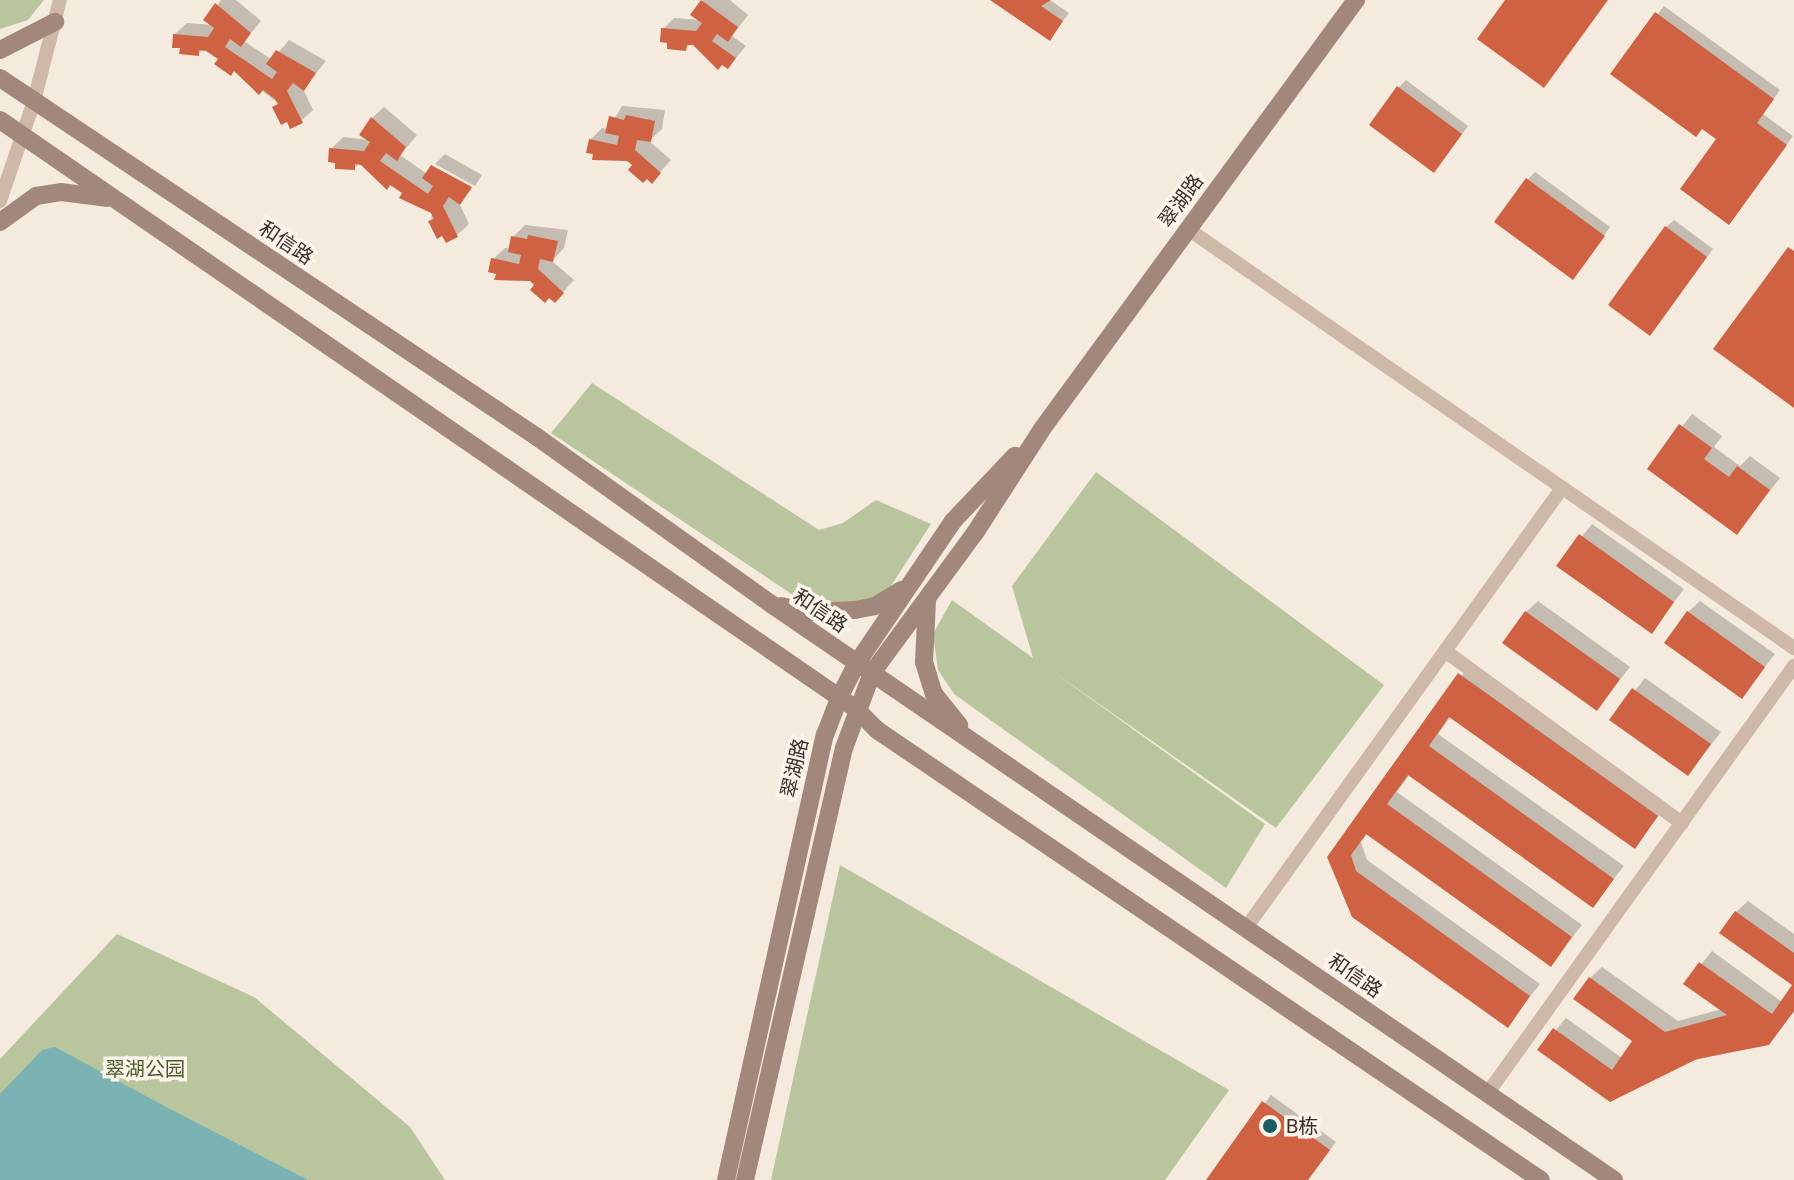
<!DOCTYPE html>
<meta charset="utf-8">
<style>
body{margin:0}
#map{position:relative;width:1794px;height:1180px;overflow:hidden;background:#f5eade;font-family:Poppins,"Noto Sans SC",sans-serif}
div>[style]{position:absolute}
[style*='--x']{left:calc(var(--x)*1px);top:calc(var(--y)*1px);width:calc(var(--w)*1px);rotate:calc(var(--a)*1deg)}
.green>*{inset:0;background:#b8c59d}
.water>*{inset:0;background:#7bb2b4}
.shadow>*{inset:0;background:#0003}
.building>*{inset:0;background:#cf6242}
.street>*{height:14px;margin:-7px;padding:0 7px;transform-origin:7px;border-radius:7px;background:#ceb9a9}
.secondary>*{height:18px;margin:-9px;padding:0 9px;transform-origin:9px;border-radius:9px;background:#a2887a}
.dots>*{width:22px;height:22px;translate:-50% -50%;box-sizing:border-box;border:4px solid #fbf4eb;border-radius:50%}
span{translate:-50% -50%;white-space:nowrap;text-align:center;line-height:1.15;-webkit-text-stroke:7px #fbf4eb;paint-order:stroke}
.street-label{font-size:20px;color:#3b2e29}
.park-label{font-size:20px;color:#4a5b2b}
.poi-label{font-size:20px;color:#3b2e29}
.left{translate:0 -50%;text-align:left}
</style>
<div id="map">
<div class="green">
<i style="clip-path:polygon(0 0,44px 0,28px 20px,0 29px)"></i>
<i style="clip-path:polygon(592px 383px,819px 530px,843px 523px,876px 500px,931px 524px,889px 589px,867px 603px,805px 603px,551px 433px)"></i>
<i style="clip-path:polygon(1096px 472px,1384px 685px,1276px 828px,1048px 668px,1265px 824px,1226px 888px,954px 694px,938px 670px,933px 634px,952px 600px,1033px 658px,1012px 586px)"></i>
<i style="clip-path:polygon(840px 865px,1229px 1090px,1165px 1180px,771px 1180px)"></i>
<i style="clip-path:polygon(117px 934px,254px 997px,410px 1127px,445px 1180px,0 1180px,0 1059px)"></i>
</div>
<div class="water">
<i style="clip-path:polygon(55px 1047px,168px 1108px,308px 1180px,0 1180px,0 1094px,42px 1050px)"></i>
</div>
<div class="shadow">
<i style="clip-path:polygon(221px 0,236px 0,261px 21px,244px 41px,272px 60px,289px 40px,326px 61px,303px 89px,313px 110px,301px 121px,221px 59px,204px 49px,198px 54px,182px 47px,175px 34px,187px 23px,213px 25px,206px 20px)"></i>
<i style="clip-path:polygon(703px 0,730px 0,748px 15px,732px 36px,746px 46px,728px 67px,691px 43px,686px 49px,663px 29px,674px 18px,701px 20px,693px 14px)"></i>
<i style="clip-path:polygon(994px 0,1050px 0,1069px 13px,1050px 38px)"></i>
<i style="clip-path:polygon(1664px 6px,1780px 90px,1763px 114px,1793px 136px,1736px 215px,1718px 138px,1612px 74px)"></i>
<i style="clip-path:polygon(1406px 80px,1468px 126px,1441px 163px,1398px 88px)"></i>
<i style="clip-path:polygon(622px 106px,665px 110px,662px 129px,649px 141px,671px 160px,652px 181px,628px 160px,594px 159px,590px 140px,602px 128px,608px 129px)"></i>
<i style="clip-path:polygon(384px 107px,417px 135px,400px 155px,427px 174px,438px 170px,472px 189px,459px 203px,469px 224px,457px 235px,447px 241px,431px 222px,432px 212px,360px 163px,354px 168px,331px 149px,343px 137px,369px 140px,372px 118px)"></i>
<i style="clip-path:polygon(445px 154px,482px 175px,475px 186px,435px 164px)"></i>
<i style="clip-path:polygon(1535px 172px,1610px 227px,1580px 270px,1527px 180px)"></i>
<i style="clip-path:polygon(1674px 220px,1713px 249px,1650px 334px,1666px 227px)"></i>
<i style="clip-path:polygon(525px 225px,568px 230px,564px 248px,552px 261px,574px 280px,555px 301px,531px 279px,497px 278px,493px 259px,505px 248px,511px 249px,513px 237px)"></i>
<i style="clip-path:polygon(1692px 414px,1722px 436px,1714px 447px,1740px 466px,1750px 456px,1780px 478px,1737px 533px,1649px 468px)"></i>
<i style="clip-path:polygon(1592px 524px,1684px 589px,1651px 632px,1559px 565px)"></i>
<i style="clip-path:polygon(1538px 601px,1630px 667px,1597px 709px,1526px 612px)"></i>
<i style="clip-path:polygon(1700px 601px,1775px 654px,1742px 696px,1688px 612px)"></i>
<i style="clip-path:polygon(1471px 663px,1668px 804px,1634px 847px,1451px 716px,1438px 734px,1624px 866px,1593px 905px,1410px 774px,1397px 792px,1582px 925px,1551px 964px,1368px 833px,1361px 842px,1367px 860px,1540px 984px,1507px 1025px,1330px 857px)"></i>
<i style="clip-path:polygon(1645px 678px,1721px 732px,1688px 774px,1612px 720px)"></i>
<i style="clip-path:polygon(1748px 901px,1794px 934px,1794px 984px,1736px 912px)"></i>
<i style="clip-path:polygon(1712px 951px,1782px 1002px,1794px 986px,1794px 1012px,1768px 1044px,1673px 1065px,1610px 1099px,1540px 1049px,1566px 1018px,1622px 1058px,1635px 1040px,1590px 978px,1602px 967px,1678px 1021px,1722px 1009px,1686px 983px)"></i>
<i style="clip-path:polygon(1271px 1095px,1336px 1142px,1308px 1180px,1208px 1180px)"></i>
</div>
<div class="building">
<i style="clip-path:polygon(701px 0,738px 27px,728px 42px,717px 34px,712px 41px,736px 58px,728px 69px,722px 65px,718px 70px,693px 45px,687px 45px,686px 51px,667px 49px,667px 43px,660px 42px,661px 28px,696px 31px,702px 23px,690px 15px)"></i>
<i style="clip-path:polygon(990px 0,1051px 0,1041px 6px,1063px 21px,1050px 41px)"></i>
<i style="clip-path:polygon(1505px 0,1608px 0,1544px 88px,1477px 39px)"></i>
<i style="clip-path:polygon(215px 3px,251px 33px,241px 47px,230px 39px,225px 47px,272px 79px,277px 72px,266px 64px,276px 50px,316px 73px,304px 91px,293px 83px,287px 91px,303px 123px,290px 129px,287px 122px,281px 125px,272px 107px,278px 104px,275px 99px,263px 90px,259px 95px,234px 71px,231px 76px,214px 64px,218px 59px,206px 51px,199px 50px,199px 56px,179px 54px,180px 48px,172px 48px,173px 34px,208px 37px,214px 28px,203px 20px)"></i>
<i style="clip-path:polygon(1655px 12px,1774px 99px,1757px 123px,1787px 145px,1729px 225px,1680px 189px,1716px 139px,1702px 129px,1696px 137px,1610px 74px)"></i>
<i style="clip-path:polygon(1397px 86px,1462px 134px,1434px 173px,1369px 125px)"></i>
<i style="clip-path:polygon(626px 115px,655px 121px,651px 142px,637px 140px,635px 150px,661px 173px,652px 184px,647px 179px,643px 183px,628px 170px,632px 165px,627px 161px,592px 160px,593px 154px,586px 153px,589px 139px,617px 145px,619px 136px,605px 133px,609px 116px,624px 120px)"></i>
<i style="clip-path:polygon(371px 117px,406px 147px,397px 161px,386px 153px,380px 161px,428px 194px,433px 186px,422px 178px,431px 165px,472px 187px,460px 205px,449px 197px,443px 206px,458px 237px,446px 243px,442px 236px,437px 239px,428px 221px,434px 219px,431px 213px,399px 198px,402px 193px,390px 185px,387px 190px,361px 165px,355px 164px,355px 170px,335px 169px,335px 163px,328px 162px,329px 148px,364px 151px,370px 142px,359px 135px)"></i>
<i style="clip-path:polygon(1526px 178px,1605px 236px,1573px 280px,1494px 222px)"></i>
<i style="clip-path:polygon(1665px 226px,1707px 257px,1650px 336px,1608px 305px)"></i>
<i style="clip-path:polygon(528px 235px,558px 241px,553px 262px,540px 259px,538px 269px,564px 293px,555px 303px,549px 298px,545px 303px,530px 290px,534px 285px,530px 281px,494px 280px,496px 274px,488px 272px,491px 258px,519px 264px,521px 255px,508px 252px,511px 236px,527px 239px)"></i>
<i style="clip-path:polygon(1788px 247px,1794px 251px,1794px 408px,1713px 349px)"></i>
<i style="clip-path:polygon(1679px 424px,1712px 448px,1704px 459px,1729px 477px,1737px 466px,1770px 490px,1737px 535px,1647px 469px)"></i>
<i style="clip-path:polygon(1579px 534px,1674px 602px,1652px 634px,1556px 566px)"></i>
<i style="clip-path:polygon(1525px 611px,1620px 679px,1597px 711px,1502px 643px)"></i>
<i style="clip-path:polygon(1687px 611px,1765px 667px,1742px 699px,1664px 643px)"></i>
<i style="clip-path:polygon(1458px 673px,1658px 816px,1635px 849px,1449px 717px,1429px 746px,1614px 879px,1593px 908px,1408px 775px,1387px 804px,1572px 937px,1551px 967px,1366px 834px,1351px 855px,1356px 871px,1530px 996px,1508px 1028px,1352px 917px,1327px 857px)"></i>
<i style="clip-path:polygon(1632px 688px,1711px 744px,1688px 776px,1609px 720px)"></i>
<i style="clip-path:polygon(1735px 911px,1794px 953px,1794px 1011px,1769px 1045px,1697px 1059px,1610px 1102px,1537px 1050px,1553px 1028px,1612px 1070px,1632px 1041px,1573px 999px,1589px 977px,1665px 1032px,1727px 1015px,1683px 984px,1699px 962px,1772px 1014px,1792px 985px,1719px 933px)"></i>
<i style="clip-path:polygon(1262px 1101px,1330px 1150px,1308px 1180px,1206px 1180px)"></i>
</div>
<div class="street">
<i style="--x:0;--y:201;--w:106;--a:-71.2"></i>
<i style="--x:34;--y:101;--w:104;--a:-75.6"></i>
<i style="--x:1188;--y:229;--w:737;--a:34.66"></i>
<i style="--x:1445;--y:651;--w:293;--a:36"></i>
<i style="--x:1246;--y:928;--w:542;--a:-54.31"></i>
<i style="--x:1487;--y:1094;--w:527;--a:-54.35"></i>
</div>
<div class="secondary">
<i style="--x:0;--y:50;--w:62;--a:-27"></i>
<i style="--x:0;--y:78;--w:646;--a:33.76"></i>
<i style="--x:537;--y:437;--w:287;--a:35.5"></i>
<i style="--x:771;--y:604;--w:1021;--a:34.34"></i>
<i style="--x:0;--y:120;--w:1039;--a:34.53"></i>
<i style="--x:856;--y:709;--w:30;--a:45"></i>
<i style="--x:877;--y:730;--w:802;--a:34.13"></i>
<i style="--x:0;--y:222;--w:44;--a:-35.8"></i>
<i style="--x:36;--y:196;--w:25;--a:-9"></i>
<i style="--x:61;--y:192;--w:46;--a:7.4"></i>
<i style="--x:927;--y:601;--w:61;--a:92.8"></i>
<i style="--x:924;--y:662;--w:34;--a:73"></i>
<i style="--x:934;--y:694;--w:40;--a:51"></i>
<i style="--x:781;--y:606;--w:31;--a:11"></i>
<i style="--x:811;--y:612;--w:44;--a:-2.6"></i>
<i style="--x:855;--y:610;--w:20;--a:-11"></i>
<i style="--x:875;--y:606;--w:31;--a:-31"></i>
<i style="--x:726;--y:1180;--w:456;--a:-77.5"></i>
<i style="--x:825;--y:735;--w:40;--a:-69"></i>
<i style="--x:839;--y:698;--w:39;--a:-63"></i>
<i style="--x:857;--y:663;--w:171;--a:-55.9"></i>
<i style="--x:953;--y:521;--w:90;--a:-46.4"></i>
<i style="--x:745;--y:1180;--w:443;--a:-77.1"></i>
<i style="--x:844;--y:748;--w:80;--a:-69.5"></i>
<i style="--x:872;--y:673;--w:174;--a:-53.7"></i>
<i style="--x:975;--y:533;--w:124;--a:-57.2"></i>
<i style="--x:1042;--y:429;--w:532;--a:-53.8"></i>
</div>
<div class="dots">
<i style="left:1270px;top:1126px;background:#1b5c60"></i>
</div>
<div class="street-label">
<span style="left:1181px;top:201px;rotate:-54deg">翠湖路</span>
<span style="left:286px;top:243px;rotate:34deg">和信路</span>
<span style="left:820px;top:611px;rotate:34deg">和信路</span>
<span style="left:795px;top:768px;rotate:-77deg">翠湖路</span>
<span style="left:1355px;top:976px;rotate:35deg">和信路</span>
</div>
<div class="park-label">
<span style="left:145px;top:1069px">翠湖公园</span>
</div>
<div class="poi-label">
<span class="left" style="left:1286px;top:1126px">B栋</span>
</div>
</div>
